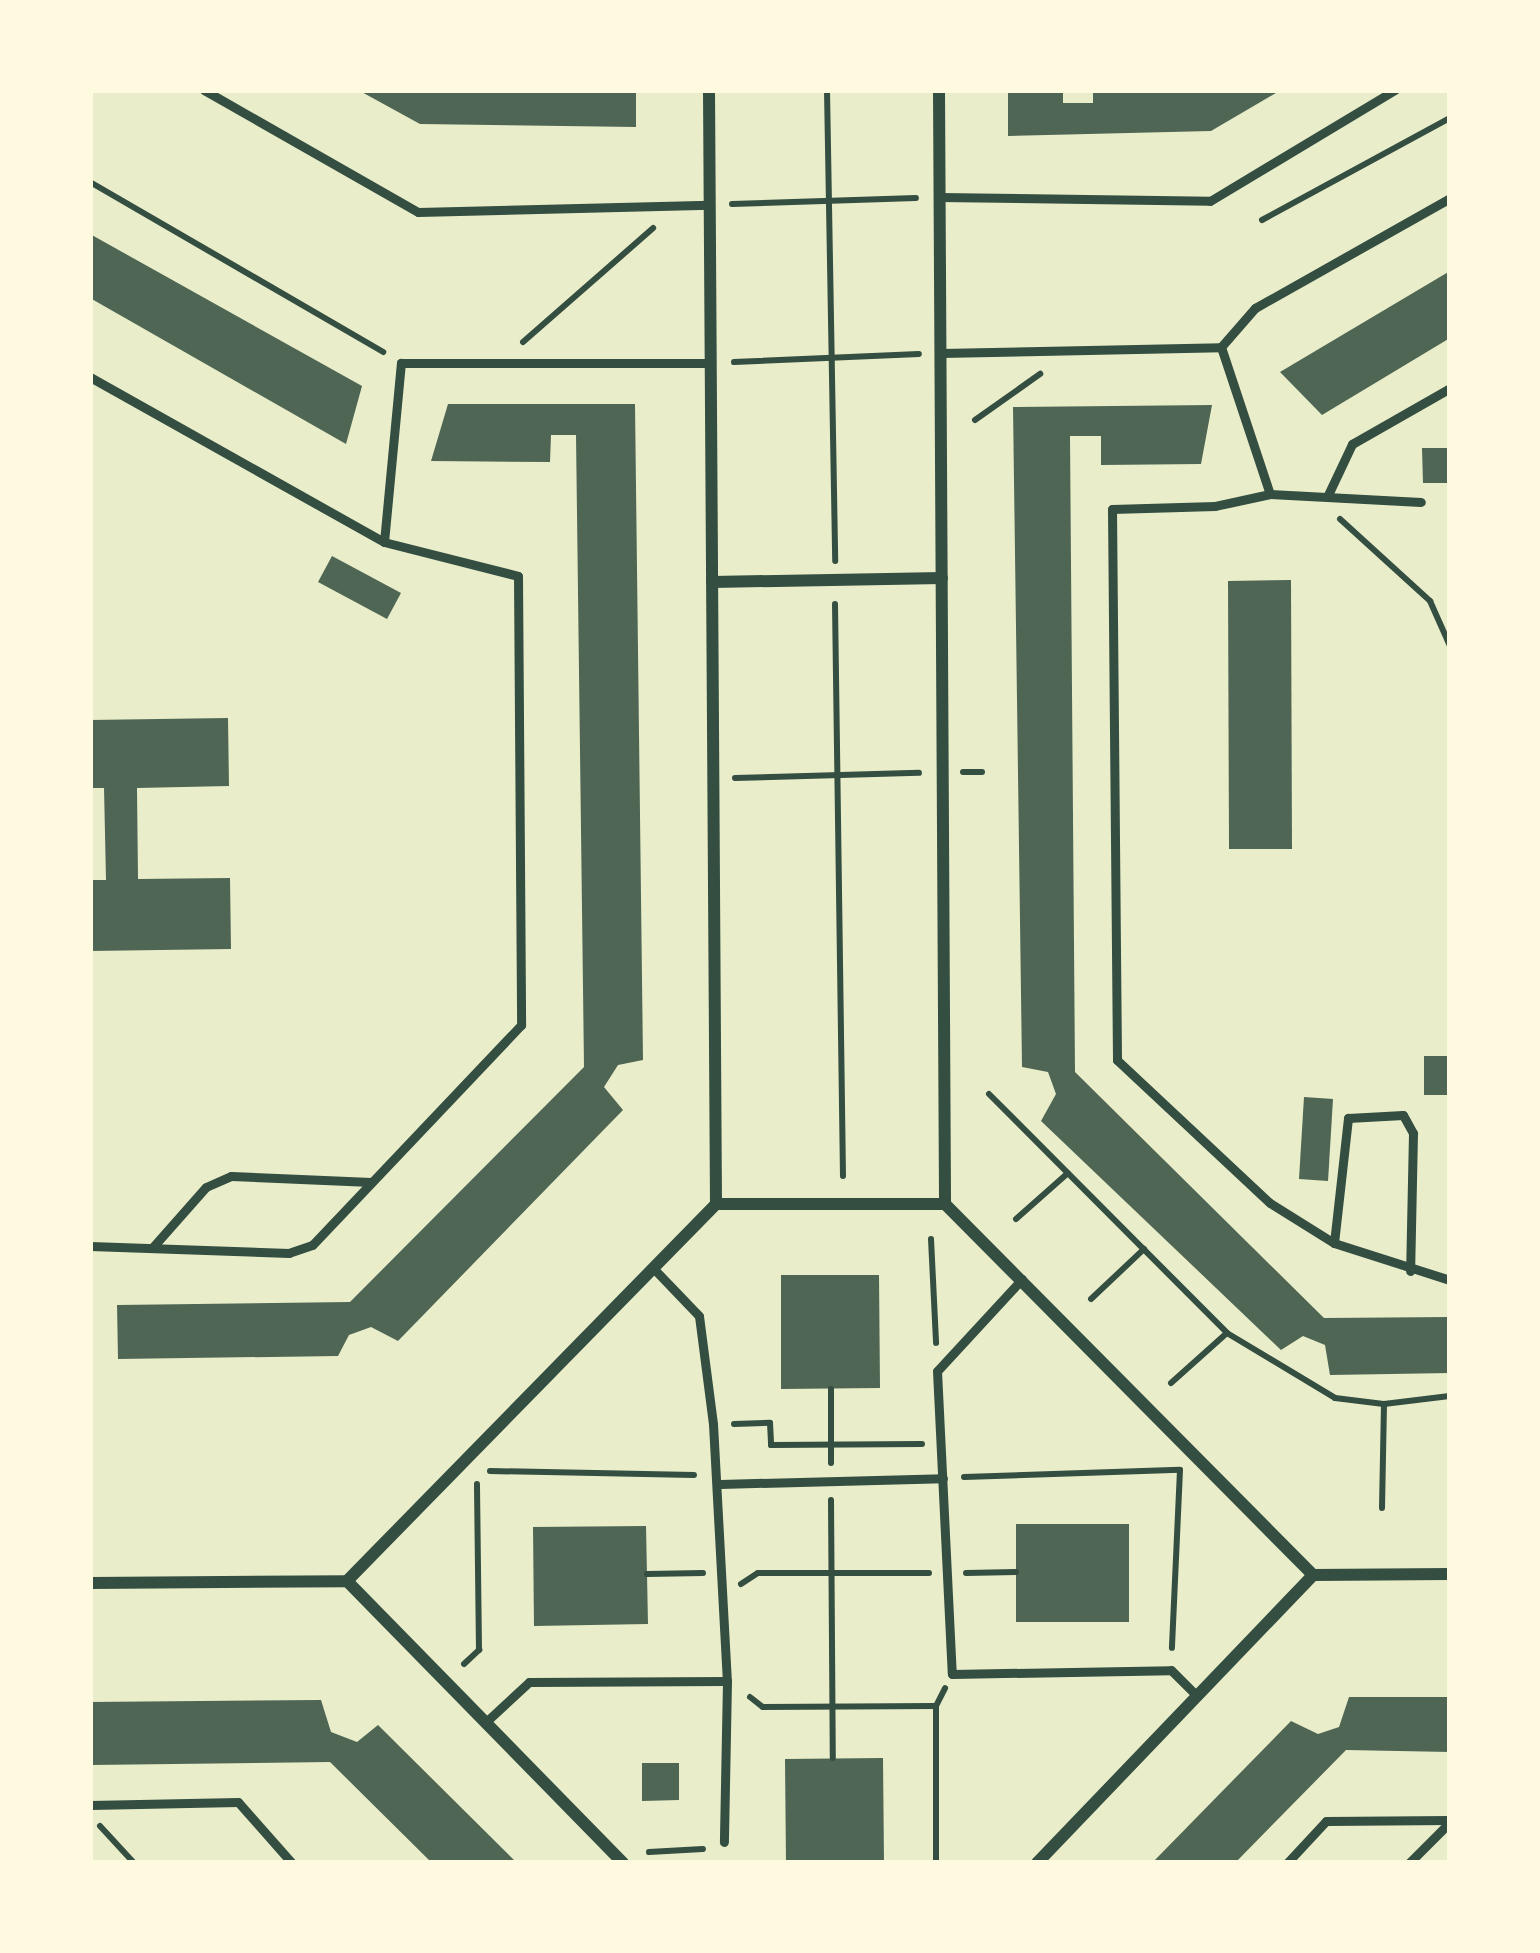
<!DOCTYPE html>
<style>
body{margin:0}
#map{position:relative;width:1540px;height:1953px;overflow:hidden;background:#e9edc9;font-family:"Exo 2",sans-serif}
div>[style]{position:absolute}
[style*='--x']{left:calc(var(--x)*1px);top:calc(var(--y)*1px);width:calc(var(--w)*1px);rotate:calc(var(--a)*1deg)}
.building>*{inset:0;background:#4f6655}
.path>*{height:6px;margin:-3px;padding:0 3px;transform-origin:3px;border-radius:3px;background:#344e41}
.service>*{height:9px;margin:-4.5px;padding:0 4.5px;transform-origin:4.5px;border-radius:4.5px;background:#344e41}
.minor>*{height:12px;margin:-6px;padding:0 6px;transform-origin:6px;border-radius:6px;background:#344e41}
span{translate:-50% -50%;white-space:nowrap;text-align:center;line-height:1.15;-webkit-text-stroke:9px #fefae0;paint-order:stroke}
.frame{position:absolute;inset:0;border:93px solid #fefae0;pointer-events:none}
</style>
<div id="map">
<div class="building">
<i style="clip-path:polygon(358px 90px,636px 90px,636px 127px,420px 124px)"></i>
<i style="clip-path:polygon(1008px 90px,1063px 90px,1063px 103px,1093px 103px,1093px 90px,1281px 90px,1211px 131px,1008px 136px)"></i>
<i style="clip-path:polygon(90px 234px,362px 386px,346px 444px,90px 298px)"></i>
<i style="clip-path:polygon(1450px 271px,1450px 338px,1322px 415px,1280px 372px)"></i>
<i style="clip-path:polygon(448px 404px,635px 404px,643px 1060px,618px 1065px,604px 1087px,623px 1110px,398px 1341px,371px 1327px,349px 1335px,338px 1356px,118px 1359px,117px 1305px,350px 1302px,584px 1067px,576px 435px,551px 435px,550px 462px,431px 461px)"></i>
<i style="clip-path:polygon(1212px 405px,1201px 464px,1101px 465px,1101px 436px,1070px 436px,1075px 1072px,1324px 1318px,1450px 1317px,1450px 1373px,1330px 1375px,1325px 1345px,1303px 1336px,1281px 1350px,1041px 1121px,1056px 1094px,1048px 1072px,1022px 1067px,1013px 407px)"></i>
<i style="clip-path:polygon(1422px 448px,1450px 448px,1450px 483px,1423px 483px)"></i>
<i style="clip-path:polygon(332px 556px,401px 593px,387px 619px,318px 582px)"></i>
<i style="clip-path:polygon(1291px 580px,1292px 849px,1229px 849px,1228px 581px)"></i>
<i style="clip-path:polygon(228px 718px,229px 786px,137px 788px,138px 879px,230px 878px,231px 949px,90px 951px,90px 880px,106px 880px,104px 788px,90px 788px,90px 720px)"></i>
<i style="clip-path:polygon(1424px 1056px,1450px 1056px,1450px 1095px,1424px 1095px)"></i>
<i style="clip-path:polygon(1304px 1097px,1333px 1099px,1328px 1181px,1299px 1179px)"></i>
<i style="clip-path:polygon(781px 1275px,879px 1275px,880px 1388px,781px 1389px)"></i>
<i style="clip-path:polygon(1016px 1524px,1129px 1524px,1129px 1622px,1016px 1622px)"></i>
<i style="clip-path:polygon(646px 1526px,648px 1624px,534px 1626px,533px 1527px)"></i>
<i style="clip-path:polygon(1349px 1697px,1450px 1697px,1450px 1752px,1346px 1750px,1235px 1863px,1152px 1863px,1291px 1721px,1318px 1734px,1339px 1727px)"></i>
<i style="clip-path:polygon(321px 1700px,331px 1732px,357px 1742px,378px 1725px,517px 1863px,432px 1863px,330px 1762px,91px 1765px,90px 1702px)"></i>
<i style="clip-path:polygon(883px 1758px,884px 1863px,786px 1863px,785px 1759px)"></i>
<i style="clip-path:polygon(642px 1763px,679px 1763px,679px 1800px,642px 1801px)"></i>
</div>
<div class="path">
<i style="--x:827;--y:90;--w:471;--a:89"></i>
<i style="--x:90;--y:182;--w:339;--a:30.1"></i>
<i style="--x:732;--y:204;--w:184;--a:-1.9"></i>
<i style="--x:1262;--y:220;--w:214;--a:-28.5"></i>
<i style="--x:523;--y:342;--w:173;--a:-41.2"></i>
<i style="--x:734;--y:362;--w:185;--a:-2.5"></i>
<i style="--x:975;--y:420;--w:80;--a:-35.3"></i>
<i style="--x:1340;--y:519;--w:122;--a:42.3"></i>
<i style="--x:1430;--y:601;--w:49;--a:66"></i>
<i style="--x:835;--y:604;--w:572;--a:89.2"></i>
<i style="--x:963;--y:772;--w:19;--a:0"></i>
<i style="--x:735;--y:778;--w:184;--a:-1.6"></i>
<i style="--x:989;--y:1094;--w:337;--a:45.1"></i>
<i style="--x:1227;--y:1333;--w:126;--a:31"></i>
<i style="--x:1335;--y:1398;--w:49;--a:7"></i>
<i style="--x:1384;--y:1404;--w:66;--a:-6.9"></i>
<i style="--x:1016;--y:1219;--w:69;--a:-41.5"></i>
<i style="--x:931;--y:1239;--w:104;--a:87.2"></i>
<i style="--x:1091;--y:1299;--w:73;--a:-43.3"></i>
<i style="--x:1171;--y:1383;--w:75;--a:-41.8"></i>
<i style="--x:734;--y:1424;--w:36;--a:-2"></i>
<i style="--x:770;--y:1423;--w:22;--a:87"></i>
<i style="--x:771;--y:1445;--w:151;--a:-0.4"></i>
<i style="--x:831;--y:1463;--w:74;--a:-90"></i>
<i style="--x:490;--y:1471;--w:204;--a:1.1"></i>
<i style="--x:964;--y:1477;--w:216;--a:-1.9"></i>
<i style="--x:1180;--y:1470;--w:178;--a:92.6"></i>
<i style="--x:831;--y:1500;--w:258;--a:89.6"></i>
<i style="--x:1382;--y:1508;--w:104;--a:-88.9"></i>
<i style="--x:966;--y:1573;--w:50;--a:-1.1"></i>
<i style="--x:647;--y:1574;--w:56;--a:-1"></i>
<i style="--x:741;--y:1584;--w:20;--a:-33"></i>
<i style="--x:758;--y:1573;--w:171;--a:0"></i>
<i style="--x:464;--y:1664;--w:21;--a:-43"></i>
<i style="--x:479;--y:1650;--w:166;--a:-90.7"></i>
<i style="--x:750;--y:1697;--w:16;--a:38"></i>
<i style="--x:763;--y:1707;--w:173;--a:-0.3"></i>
<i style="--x:936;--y:1706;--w:20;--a:-63"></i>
<i style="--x:936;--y:1706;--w:157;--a:90"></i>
<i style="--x:100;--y:1826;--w:50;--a:47.4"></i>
<i style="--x:649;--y:1852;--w:54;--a:-3.2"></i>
</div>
<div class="service">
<i style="--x:204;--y:90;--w:246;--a:29.7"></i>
<i style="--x:418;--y:212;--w:292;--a:-1.4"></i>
<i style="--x:939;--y:197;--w:271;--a:0.8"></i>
<i style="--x:1210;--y:201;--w:216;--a:-31"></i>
<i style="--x:1221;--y:347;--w:155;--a:71.6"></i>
<i style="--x:1270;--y:494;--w:151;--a:3"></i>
<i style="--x:941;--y:353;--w:280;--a:-1.2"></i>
<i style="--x:1221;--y:347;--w:52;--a:-48.9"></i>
<i style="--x:1255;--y:308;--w:224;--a:-29.4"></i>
<i style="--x:90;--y:377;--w:337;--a:29.3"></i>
<i style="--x:384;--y:542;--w:138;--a:14.2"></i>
<i style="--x:518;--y:576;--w:449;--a:89.6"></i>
<i style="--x:521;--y:1025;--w:303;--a:133.5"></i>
<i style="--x:312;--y:1245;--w:24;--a:161"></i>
<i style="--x:289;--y:1253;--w:199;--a:-178"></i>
<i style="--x:1270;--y:494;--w:56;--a:167.7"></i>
<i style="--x:1215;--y:506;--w:103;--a:178.3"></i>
<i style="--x:1112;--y:509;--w:551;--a:89.48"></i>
<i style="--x:1117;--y:1060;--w:209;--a:43.1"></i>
<i style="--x:1270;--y:1203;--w:75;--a:32"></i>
<i style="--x:1334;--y:1243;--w:122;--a:17.7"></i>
<i style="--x:1327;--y:497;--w:59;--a:-64.7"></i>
<i style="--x:1352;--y:444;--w:113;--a:-29.7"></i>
<i style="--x:384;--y:542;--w:180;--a:-84.6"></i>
<i style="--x:401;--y:363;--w:310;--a:0"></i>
<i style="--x:1334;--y:1243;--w:126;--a:-83.6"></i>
<i style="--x:1348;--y:1118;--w:55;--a:-3.1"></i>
<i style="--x:1403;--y:1115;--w:21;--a:61"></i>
<i style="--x:1413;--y:1133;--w:138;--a:91.2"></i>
<i style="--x:152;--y:1248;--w:81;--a:-48.5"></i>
<i style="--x:206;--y:1187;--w:27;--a:-24"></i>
<i style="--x:231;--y:1176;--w:140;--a:2.5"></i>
<i style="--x:654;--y:1269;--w:65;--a:46.2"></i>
<i style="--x:699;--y:1316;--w:109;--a:82.6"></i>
<i style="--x:713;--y:1424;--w:257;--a:86.9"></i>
<i style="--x:727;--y:1681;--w:161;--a:91.1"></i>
<i style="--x:1022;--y:1279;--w:125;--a:132.7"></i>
<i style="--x:937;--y:1371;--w:303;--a:87.2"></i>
<i style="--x:952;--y:1674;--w:219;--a:-1"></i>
<i style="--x:1171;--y:1670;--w:37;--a:45"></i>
<i style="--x:720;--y:1484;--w:223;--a:-1.5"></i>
<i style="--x:488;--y:1720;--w:56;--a:-42.8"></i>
<i style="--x:529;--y:1682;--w:198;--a:-0.3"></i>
<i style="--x:90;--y:1805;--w:148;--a:-1.2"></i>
<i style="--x:238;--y:1802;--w:81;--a:48.5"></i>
<i style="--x:1287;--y:1863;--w:57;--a:-47.1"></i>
<i style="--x:1326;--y:1821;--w:124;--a:-0.5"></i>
<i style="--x:1409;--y:1863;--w:58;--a:-45"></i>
</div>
<div class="minor">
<i style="--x:709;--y:90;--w:1114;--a:89.64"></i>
<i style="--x:939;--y:90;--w:1114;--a:89.69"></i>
<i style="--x:712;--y:582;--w:230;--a:-1"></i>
<i style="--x:1313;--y:1575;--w:137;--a:-0.4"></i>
<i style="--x:347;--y:1581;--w:528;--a:-45.61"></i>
<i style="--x:716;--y:1204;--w:229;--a:0"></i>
<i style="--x:945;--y:1204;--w:523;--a:45.23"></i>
<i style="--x:347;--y:1581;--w:395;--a:45.6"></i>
<i style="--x:90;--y:1583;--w:257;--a:-0.4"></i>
<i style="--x:1037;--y:1863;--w:399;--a:-46.2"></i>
</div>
<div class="frame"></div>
</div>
